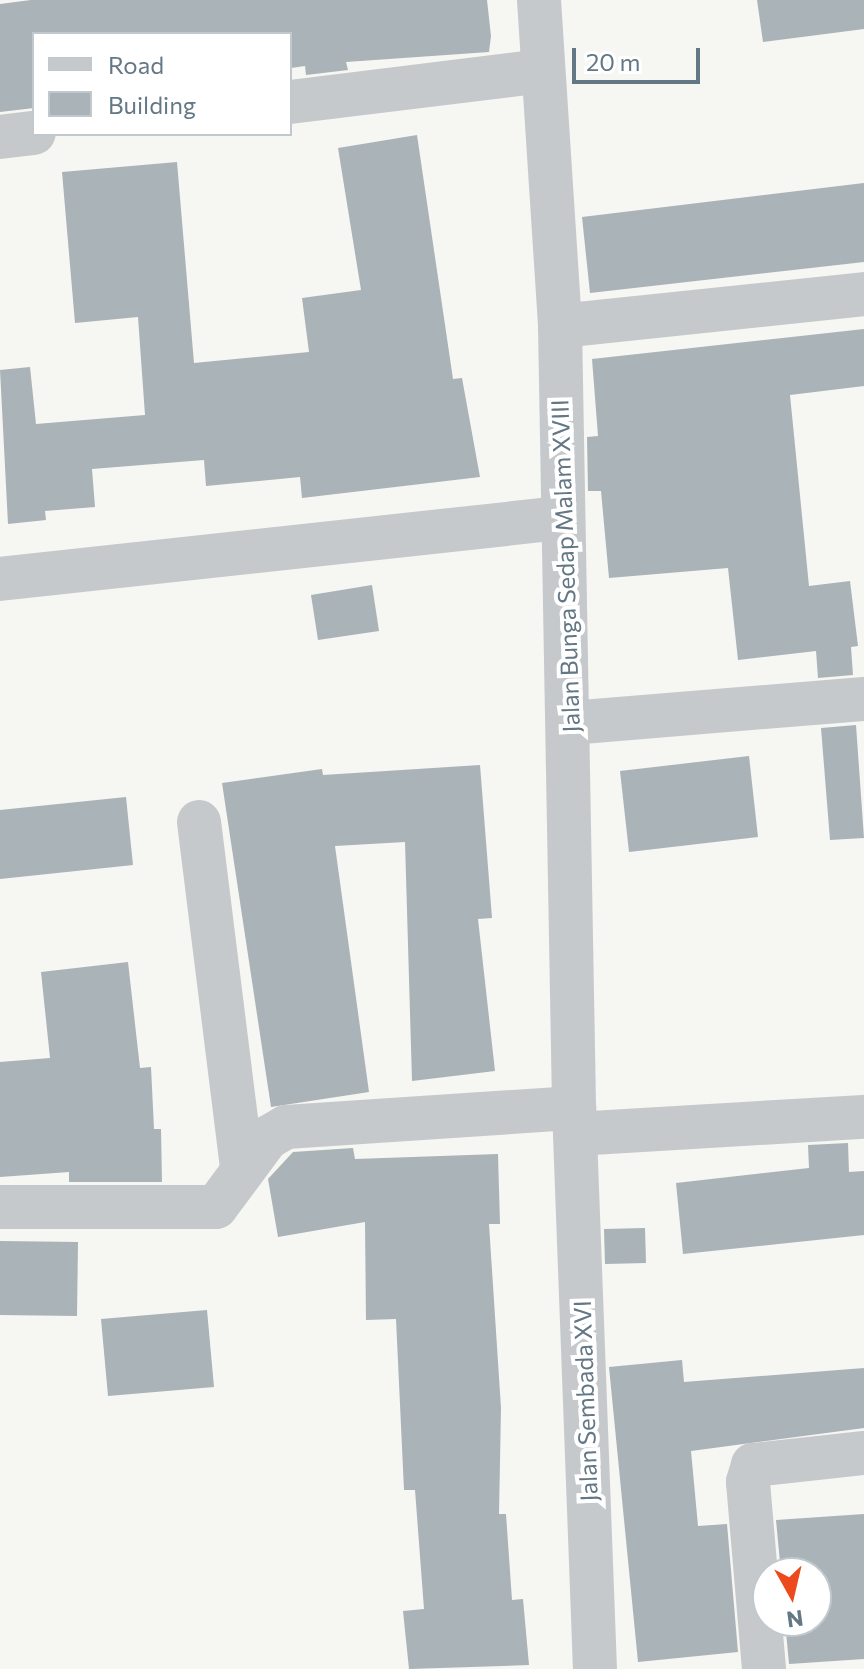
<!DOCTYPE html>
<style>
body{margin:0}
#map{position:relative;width:864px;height:1669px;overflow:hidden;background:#f6f6f2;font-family:Commissioner,sans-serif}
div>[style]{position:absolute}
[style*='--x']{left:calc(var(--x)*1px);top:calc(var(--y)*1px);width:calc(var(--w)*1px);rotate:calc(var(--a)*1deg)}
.building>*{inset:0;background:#aab3b8}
.street>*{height:44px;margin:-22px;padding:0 22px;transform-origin:22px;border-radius:22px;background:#c5c9cc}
span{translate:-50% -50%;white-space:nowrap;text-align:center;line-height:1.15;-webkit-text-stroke:8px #fff;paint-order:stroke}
.street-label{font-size:24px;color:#637785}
.legend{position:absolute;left:32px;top:32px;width:260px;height:104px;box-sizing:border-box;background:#fff;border:2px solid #c1c9ce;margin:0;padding:10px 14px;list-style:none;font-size:24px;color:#637785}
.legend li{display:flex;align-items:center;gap:16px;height:40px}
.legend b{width:40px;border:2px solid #c1c9ce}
.north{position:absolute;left:752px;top:1557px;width:80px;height:80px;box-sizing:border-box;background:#fff;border:2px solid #c1c9ce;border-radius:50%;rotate:172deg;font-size:22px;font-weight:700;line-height:32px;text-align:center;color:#637785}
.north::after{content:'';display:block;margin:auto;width:28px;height:36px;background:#ec491d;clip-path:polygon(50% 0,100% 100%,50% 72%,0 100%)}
.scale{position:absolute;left:572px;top:48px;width:128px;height:36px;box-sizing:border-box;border:4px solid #637785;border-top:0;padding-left:10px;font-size:24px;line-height:28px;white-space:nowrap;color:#637785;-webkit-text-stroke:6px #fff;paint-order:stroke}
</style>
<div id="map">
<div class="building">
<i style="clip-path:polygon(31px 0,487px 0,491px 36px,489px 52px,346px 62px,348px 70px,306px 75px,305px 66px,291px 68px,290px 34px,34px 34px,34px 108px,0 112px,0 4px)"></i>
<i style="clip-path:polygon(757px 0,864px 0,864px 29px,763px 42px)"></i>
<i style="clip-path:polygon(417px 135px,453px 379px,462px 378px,480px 477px,302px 498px,300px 477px,206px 486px,204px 460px,92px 469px,95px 507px,45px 511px,46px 520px,8px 524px,0 370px,30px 367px,36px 424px,145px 415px,138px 317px,75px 323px,62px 172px,177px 162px,194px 363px,309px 352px,302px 298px,361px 290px,338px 148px)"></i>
<i style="clip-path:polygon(864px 183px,864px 262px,590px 293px,582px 217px)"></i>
<i style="clip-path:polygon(864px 329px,864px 386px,790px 395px,809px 586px,850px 581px,858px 646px,851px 647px,853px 675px,818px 678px,816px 651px,738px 660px,728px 568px,609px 578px,601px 491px,588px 491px,587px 437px,598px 436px,592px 359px)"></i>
<i style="clip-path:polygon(372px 585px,379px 631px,318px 640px,311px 595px)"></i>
<i style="clip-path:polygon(856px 725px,864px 838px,830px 840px,821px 728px)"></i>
<i style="clip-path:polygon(749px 756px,758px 837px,629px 852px,620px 771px)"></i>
<i style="clip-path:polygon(480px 765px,492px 918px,478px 919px,495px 1071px,412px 1081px,405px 842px,335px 846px,369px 1092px,271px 1107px,222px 783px,322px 769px,323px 775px)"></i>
<i style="clip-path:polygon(126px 797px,133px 865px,0 879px,0 810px)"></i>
<i style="clip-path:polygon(128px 962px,140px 1068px,151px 1067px,154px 1129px,161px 1129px,162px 1182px,69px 1182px,69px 1172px,0 1177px,0 1062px,50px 1058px,41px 972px)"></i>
<i style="clip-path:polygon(848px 1143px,849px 1172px,864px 1171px,864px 1235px,683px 1254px,676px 1183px,809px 1168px,808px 1145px)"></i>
<i style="clip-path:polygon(353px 1148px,355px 1159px,498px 1154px,500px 1224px,489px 1224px,501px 1408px,499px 1514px,506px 1514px,512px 1600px,523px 1599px,529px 1665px,409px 1669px,403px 1611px,424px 1609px,415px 1490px,404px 1490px,396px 1319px,366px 1320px,365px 1222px,278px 1237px,268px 1179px,293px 1152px)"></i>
<i style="clip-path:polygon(645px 1228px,646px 1263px,605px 1264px,604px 1229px)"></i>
<i style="clip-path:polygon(0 1241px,78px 1242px,77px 1316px,0 1315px)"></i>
<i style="clip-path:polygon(207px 1310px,214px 1387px,108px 1396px,101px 1319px)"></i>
<i style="clip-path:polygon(682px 1360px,684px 1382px,864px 1368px,864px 1428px,691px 1451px,698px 1526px,727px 1524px,738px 1652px,638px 1662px,609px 1367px)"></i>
<i style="clip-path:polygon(864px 1514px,864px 1659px,789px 1664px,785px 1621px,816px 1621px,816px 1573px,781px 1573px,776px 1520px)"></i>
</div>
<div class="street">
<i style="--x:539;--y:0;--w:327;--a:86.3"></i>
<i style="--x:560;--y:326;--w:782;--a:88.97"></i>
<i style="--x:574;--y:1108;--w:561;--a:87.86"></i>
<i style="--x:290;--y:102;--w:253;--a:-7"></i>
<i style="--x:0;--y:137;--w:34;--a:-7"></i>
<i style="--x:560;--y:326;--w:306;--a:-6"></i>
<i style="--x:0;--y:579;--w:564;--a:-6.21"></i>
<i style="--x:570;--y:723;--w:295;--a:-4.7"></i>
<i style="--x:199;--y:822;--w:350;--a:82.9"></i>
<i style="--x:575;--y:1134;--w:289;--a:-3.4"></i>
<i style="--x:0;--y:1207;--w:216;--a:0"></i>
<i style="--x:216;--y:1207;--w:86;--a:-53.5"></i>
<i style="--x:267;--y:1138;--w:22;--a:-30"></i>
<i style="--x:286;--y:1127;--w:289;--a:-3.8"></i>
<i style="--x:764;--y:1669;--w:188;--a:-94.9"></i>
<i style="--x:748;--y:1482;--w:18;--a:-74"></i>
<i style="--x:753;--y:1465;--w:112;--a:-6.2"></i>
</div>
<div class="street-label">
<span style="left:565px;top:566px;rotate:-92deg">Jalan Bunga Sedap Malam XVIII</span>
<span style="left:585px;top:1401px;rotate:-92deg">Jalan Sembada XVI</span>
</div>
<ul class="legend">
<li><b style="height:10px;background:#c5c9cc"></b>Road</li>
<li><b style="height:22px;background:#aab3b8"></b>Building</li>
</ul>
<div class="north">N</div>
<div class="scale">20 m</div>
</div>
